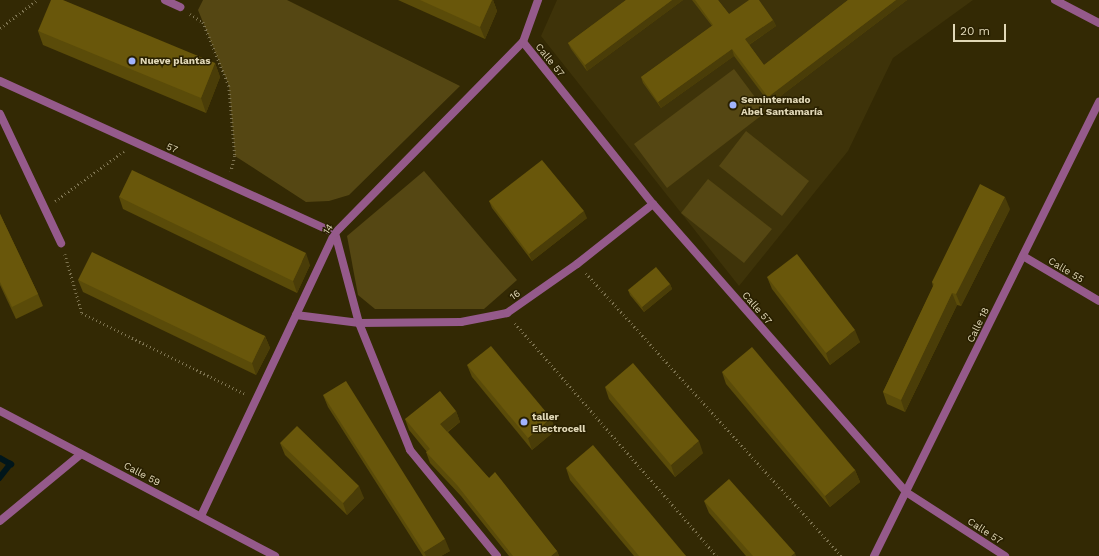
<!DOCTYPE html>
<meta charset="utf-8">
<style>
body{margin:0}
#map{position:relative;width:1099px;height:556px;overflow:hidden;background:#332904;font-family:"Work Sans",sans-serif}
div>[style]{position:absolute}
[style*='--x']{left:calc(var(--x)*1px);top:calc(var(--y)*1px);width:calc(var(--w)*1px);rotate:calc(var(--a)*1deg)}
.built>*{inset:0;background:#3e3309}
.green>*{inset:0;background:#554713}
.stream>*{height:5.5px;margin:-2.75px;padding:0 2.75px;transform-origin:2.75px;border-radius:2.75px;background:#00161b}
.path>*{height:2.5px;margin-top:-1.25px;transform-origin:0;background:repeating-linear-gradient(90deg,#7d7350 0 1px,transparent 0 4px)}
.service>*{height:8px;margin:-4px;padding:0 4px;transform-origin:4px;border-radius:4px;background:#955a8b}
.minor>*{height:8px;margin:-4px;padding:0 4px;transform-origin:4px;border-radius:4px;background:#955a8b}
.tertiary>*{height:8px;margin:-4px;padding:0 4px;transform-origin:4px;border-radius:4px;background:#955a8b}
.wall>*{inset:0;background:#5a4b09}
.shaded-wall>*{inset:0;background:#4a3d08}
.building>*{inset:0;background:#69570b}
.dots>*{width:11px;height:11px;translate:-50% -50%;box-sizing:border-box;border:2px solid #292000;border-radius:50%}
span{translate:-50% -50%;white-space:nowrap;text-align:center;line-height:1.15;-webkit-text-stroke:3px #292000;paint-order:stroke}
.street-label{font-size:10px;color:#e1d8b7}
.poi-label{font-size:10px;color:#e1d8b7;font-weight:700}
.left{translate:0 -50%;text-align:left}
.scale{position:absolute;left:953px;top:24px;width:53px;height:18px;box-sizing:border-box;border:2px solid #e1d8b7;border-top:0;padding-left:5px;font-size:12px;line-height:14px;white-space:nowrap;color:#e1d8b7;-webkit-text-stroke:3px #292000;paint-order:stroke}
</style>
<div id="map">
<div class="built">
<i style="clip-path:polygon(557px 0,973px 0,893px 58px,848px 151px,739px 286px,541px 36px)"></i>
</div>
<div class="green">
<i style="clip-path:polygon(203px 0,287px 0,460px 86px,349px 195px,329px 201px,306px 202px,235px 156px,229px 86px,198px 10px)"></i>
<i style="clip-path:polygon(734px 69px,766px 112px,667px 188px,634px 144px)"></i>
<i style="clip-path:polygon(746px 131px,809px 181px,782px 216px,719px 166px)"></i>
<i style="clip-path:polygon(424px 171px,517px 280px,484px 309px,375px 309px,358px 295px,347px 236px)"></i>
<i style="clip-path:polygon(708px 179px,772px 229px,744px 263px,681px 213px)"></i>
</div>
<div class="stream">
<i style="--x:0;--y:458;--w:13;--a:29"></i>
<i style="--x:11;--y:464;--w:18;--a:128"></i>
</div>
<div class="path">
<i style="--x:190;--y:14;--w:15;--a:32"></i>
<i style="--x:203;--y:22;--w:69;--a:67.9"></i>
<i style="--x:229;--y:86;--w:70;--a:85.1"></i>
<i style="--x:235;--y:156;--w:16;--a:104"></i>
<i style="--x:0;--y:28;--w:46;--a:-37.1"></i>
<i style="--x:55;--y:201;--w:85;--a:-35.9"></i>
<i style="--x:65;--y:254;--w:61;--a:73.9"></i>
<i style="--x:82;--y:313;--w:182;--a:26.4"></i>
<i style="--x:586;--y:273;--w:382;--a:47.9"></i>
<i style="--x:515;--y:323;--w:308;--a:49.1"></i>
</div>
<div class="service">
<i style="--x:0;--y:521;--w:105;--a:-39.6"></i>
</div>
<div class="minor">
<i style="--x:165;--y:0;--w:17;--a:25"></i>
<i style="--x:523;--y:42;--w:208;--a:51.3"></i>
<i style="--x:653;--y:204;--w:383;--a:48.7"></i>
<i style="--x:906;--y:492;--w:118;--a:32.9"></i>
<i style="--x:0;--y:81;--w:368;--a:24.4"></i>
<i style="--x:0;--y:114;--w:143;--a:64.7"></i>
<i style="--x:335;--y:233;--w:93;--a:75.1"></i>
<i style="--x:359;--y:323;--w:137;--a:68.1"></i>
<i style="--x:410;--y:450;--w:137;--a:50.6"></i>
<i style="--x:1023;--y:256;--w:88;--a:30.6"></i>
<i style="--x:296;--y:315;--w:64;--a:7.2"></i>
<i style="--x:359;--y:323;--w:102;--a:-0.6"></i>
<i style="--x:461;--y:322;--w:47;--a:-11.1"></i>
<i style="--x:507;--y:313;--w:85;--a:-35"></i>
<i style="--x:577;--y:264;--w:97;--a:-38.3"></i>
<i style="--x:201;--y:516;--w:313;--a:-64.7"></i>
<i style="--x:335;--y:233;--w:268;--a:-45.5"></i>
<i style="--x:523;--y:42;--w:45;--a:-70.3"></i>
</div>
<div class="tertiary">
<i style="--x:1055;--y:0;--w:50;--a:27.6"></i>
<i style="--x:0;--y:411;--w:311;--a:27.8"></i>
<i style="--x:874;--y:556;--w:507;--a:-63.64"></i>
</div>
<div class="wall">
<i style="clip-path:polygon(398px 0,493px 0,497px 11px,485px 39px)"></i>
<i style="clip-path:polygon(626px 0,683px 0,587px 71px,571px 49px,568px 43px)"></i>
<i style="clip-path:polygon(692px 0,718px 0,729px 14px,773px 20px,776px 26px,749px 45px,764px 65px,848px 0,907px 0,770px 104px,734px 56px,661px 108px,643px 83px,641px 77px,712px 26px)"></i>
<i style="clip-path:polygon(38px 31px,215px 63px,220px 77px,206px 113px,43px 45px)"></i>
<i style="clip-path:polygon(119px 197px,310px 265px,297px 293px,123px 209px)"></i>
<i style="clip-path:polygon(489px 201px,587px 218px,532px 261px,492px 208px)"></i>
<i style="clip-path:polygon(1010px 209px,961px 306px,957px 305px,905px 412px,887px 404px,883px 392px,933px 287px,932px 282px)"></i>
<i style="clip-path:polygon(0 214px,38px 294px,43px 306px,16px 319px,0 285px)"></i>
<i style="clip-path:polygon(767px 277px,860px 342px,830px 365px,772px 289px)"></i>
<i style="clip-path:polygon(78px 280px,265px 336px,270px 348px,256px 375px,83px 292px)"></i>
<i style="clip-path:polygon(670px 284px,672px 289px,644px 312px,630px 295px,628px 290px)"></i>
<i style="clip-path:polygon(467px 365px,556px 430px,532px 450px,472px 377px)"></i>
<i style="clip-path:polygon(722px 372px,855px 470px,860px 482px,830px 507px,726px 384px)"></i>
<i style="clip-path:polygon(605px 387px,703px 453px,675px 477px,609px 399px)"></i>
<i style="clip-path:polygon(323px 395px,450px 551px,441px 556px,423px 556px,328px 407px)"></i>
<i style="clip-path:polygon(456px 411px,460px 422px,448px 432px,489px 478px,557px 551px,559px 556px,509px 556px,461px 496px,430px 463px,426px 452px,427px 452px,409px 430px,405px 419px)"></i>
<i style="clip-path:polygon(280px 443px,364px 498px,347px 515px,285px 455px)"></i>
<i style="clip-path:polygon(566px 468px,686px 556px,634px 556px,570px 480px)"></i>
<i style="clip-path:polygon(704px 501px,796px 556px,746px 556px,709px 513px)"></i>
</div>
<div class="shaded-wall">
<i style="clip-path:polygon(492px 0,493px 0,497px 11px,485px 39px,480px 27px)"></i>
<i style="clip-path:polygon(672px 0,683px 0,587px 71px,585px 65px)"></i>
<i style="clip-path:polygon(896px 0,907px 0,770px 104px,768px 97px)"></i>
<i style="clip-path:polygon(773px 20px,776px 26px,747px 46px,745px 39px)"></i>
<i style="clip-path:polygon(732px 49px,734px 56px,661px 108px,658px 102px)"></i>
<i style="clip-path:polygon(215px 63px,220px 77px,206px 113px,201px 98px)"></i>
<i style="clip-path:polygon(1005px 197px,1010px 209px,961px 306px,956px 294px)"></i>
<i style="clip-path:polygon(584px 211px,587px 218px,532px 261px,529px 254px)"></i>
<i style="clip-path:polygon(306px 253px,310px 265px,297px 293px,293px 281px)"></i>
<i style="clip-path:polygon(670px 284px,672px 289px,644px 312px,642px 307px)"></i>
<i style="clip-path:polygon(952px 293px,957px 305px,905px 412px,901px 400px)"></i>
<i style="clip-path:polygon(855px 330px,860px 342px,830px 365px,826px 353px)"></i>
<i style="clip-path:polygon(265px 336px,270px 348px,256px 375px,252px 363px)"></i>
<i style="clip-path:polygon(456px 411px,460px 422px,444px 434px,440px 424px)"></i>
<i style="clip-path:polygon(551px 418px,556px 430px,532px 450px,528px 438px)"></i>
<i style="clip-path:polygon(699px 441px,703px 453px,675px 477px,671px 465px)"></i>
<i style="clip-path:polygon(855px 470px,860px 482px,830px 507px,825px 496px)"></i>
<i style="clip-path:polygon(359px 486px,364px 498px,347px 515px,343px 503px)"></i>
<i style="clip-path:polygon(445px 539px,450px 551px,441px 556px,426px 556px,424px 552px)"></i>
<i style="clip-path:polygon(557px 551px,559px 556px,551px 556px)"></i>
<i style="clip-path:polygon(795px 553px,796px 556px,791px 556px)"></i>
</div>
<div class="building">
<i style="clip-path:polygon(51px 0,63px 0,215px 63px,201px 98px,38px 31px)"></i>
<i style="clip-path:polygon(420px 0,492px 0,480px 27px)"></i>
<i style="clip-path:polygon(626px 0,672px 0,585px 65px,568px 43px)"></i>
<i style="clip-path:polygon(695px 0,718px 0,729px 14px,749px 0,759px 0,773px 20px,745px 39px,764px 65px,848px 0,896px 0,768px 97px,732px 49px,658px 102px,641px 77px,713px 25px)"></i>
<i style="clip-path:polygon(542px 160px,584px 211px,529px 254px,489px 201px)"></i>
<i style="clip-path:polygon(132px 170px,306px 253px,293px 281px,119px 197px)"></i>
<i style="clip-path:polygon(980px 184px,1005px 197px,956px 294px,952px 293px,901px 400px,883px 392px,934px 284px,932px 282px)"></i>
<i style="clip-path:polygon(0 214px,38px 294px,12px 307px,0 282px)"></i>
<i style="clip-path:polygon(92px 252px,265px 336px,252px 363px,78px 280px)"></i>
<i style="clip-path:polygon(797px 254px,855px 330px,826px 353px,767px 277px)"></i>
<i style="clip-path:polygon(656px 267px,670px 284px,642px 307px,628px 290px)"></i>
<i style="clip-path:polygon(491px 346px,551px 418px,528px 438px,467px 365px)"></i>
<i style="clip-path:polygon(752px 347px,855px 470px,825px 496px,722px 372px)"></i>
<i style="clip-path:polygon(633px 363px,699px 441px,671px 465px,605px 387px)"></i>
<i style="clip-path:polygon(346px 381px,445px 539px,424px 552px,323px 395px)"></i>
<i style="clip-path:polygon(440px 391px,456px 411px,440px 424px,489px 478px,495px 472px,557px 551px,551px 556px,513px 556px,457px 485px,426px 452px,430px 449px,405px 419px)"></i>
<i style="clip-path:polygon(297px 426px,359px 486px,343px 503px,280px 443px)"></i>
<i style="clip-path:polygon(593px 445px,686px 556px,639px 556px,566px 468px)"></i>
<i style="clip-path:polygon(729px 479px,795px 553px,791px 556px,753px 556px,704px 501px)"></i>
</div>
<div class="dots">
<i style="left:132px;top:61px;background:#a1b3fd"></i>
<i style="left:733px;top:105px;background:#a1b3fd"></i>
<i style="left:524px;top:422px;background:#a1b3fd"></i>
</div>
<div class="street-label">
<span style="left:550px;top:60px;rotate:51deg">Calle 57</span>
<span style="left:172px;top:148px;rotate:24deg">57</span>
<span style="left:328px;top:229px;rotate:-56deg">14</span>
<span style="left:1066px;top:270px;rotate:31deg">Calle 55</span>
<span style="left:515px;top:295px;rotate:-35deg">16</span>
<span style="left:757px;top:308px;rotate:49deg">Calle 57</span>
<span style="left:978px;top:325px;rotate:-64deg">Calle 18</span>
<span style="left:142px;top:474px;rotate:28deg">Calle 59</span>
<span style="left:985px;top:531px;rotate:33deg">Calle 57</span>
</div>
<div class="poi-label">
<span class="left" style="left:140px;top:61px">Nueve plantas</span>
<span class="left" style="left:741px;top:105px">Seminternado<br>Abel Santamaría</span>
<span class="left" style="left:532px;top:422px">taller<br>Electrocell</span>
</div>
<div class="scale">20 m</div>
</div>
